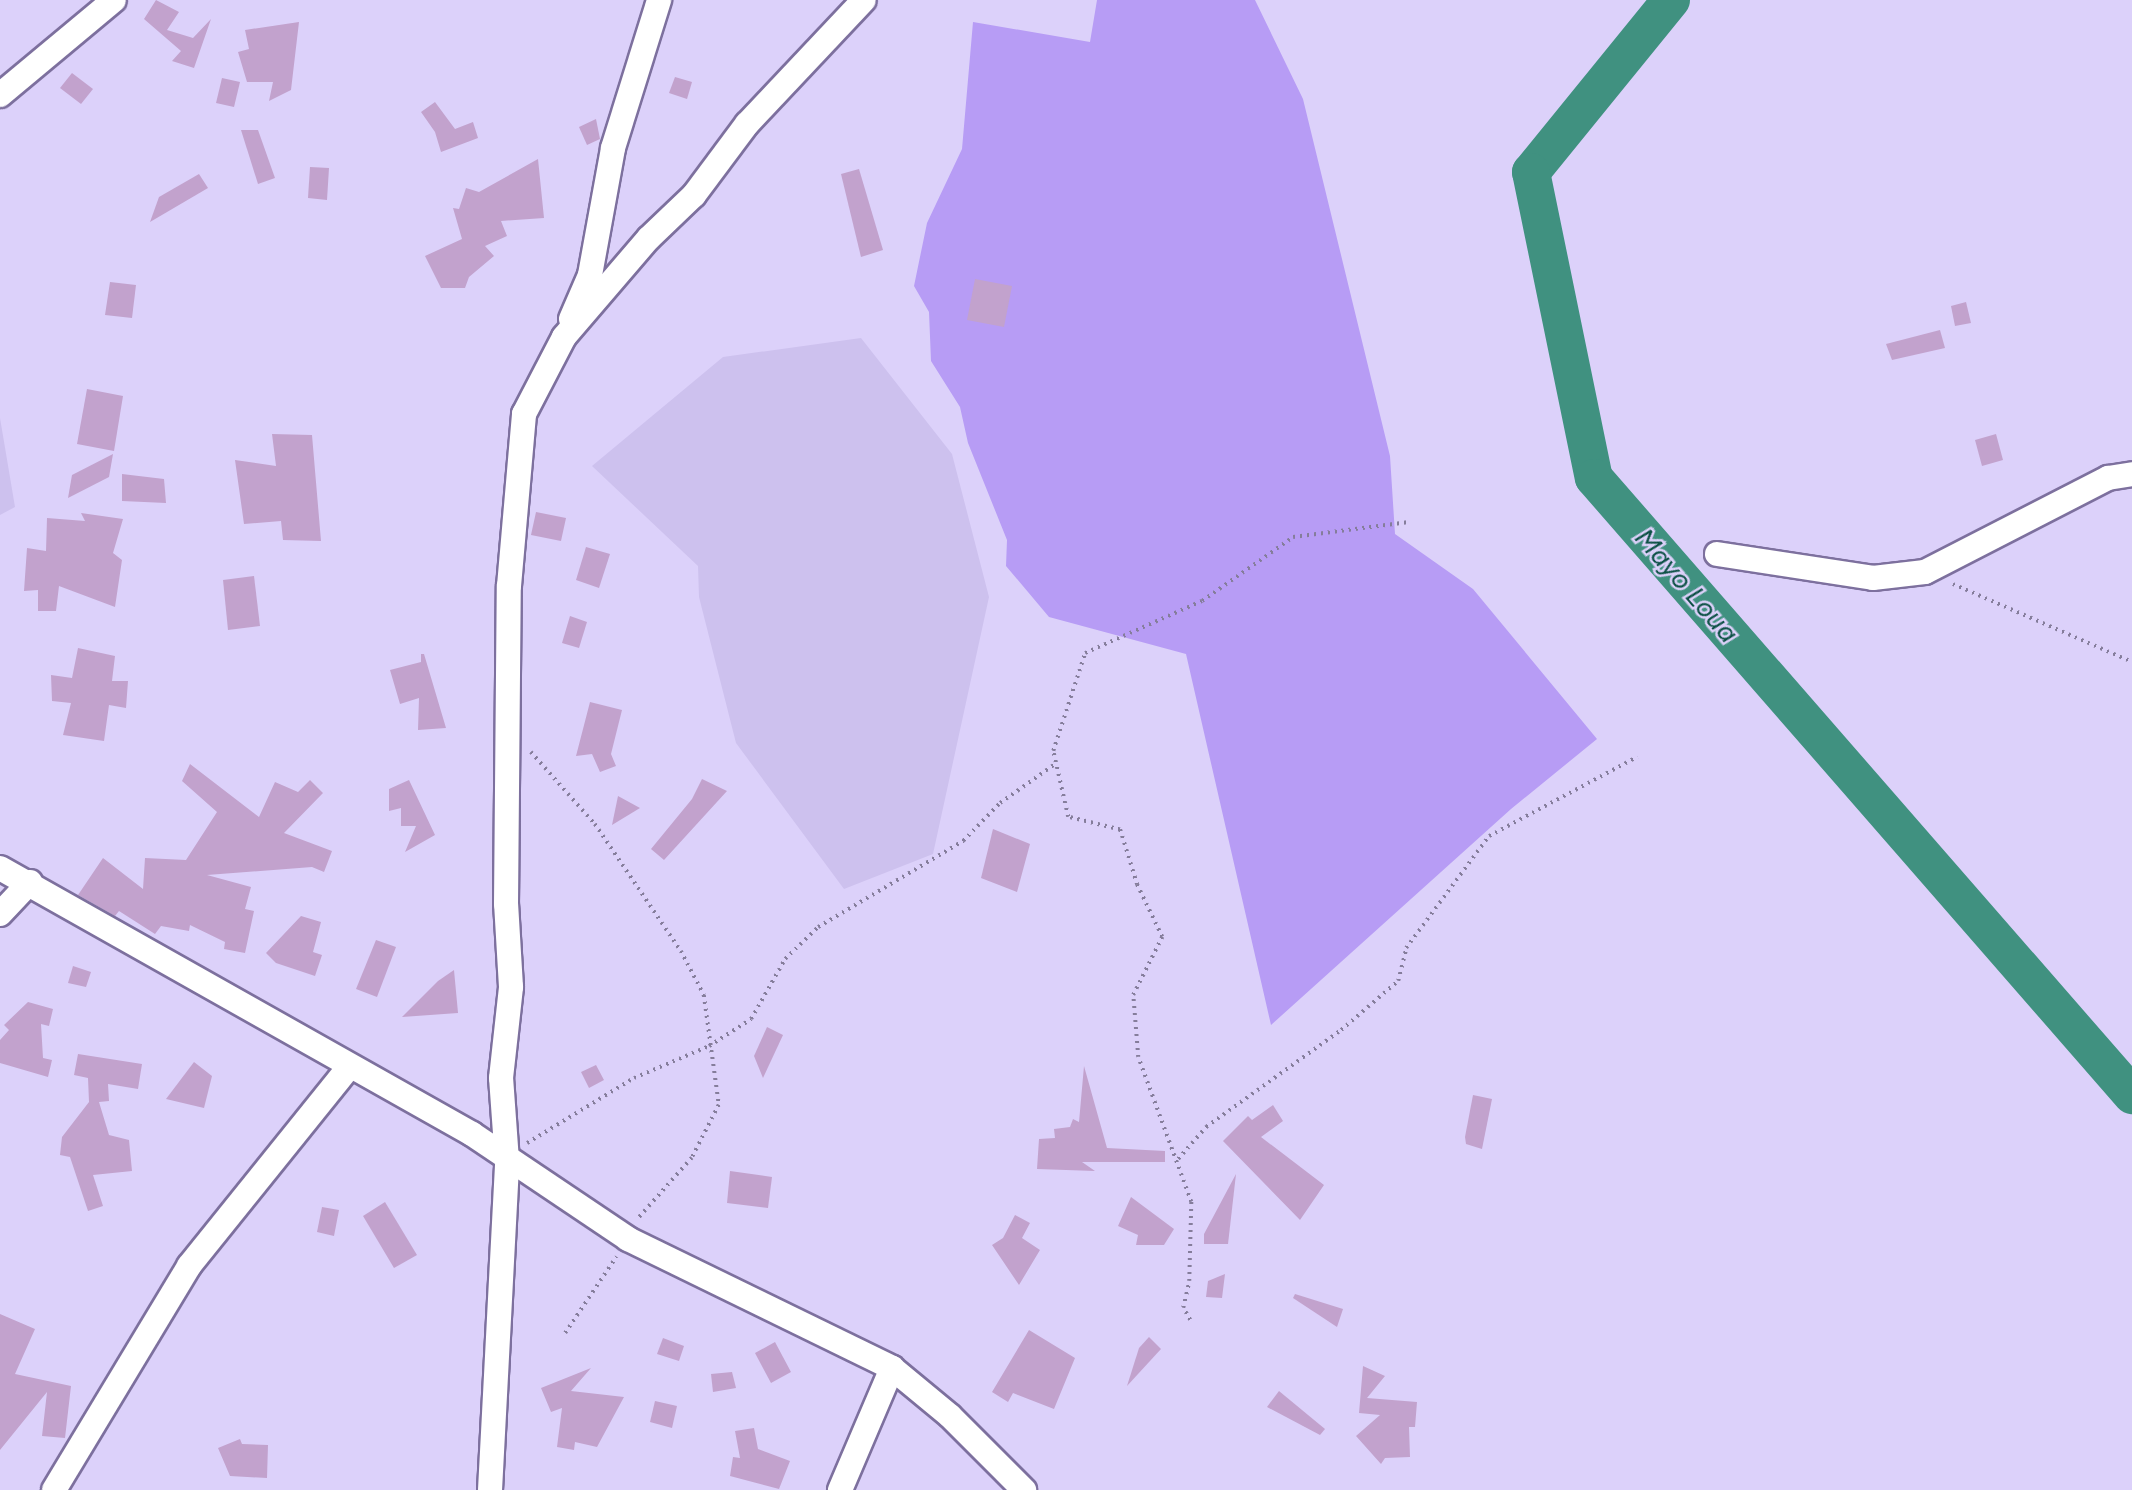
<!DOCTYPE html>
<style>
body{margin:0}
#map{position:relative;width:2132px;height:1490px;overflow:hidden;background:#dcd1fa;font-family:Figtree,sans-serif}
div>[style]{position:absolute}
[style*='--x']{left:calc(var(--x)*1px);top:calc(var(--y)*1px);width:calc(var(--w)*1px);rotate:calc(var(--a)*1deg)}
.built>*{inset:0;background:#cdc1ee}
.green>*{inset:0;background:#b79cf5}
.river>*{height:38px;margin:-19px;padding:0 19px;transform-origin:19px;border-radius:19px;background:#409180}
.building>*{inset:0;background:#c2a2cd}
.path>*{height:3.5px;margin-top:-1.75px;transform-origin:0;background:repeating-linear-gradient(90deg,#857d9b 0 2px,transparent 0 7px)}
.roads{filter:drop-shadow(2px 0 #7d709e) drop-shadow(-2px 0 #7d709e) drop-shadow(0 2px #7d709e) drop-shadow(0 -2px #7d709e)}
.minor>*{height:24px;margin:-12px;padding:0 12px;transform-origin:12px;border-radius:12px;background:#fff}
span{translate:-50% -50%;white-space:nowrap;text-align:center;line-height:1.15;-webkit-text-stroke:5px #dcd1fa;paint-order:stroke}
.water-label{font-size:28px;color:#0c5145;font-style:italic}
</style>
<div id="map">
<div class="built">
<i style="clip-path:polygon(861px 338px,952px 454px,989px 597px,933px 854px,844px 889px,736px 743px,699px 597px,698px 566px,592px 466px,723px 357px)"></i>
<i style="clip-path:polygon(0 418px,15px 507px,0 515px)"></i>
</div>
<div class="green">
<i style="clip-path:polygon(1097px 0,1255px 0,1303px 99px,1390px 456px,1395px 534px,1473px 589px,1597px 739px,1511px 809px,1271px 1025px,1186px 654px,1049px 617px,1006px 566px,1007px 540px,968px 443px,960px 407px,931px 361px,929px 312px,914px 286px,927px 223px,962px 149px,973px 22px,1090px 42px)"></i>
</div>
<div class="river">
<i style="--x:1671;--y:0;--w:222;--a:129.1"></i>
<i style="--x:1531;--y:172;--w:312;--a:78.4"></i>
<i style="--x:1594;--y:478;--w:819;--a:48.91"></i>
</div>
<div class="building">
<i style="clip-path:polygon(156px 0,179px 12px,167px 30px,193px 38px,211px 19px,194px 68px,172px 61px,181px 51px,144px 19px)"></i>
<i style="clip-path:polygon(299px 22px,291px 90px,269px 101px,273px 82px,247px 82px,238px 52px,249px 49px,245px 30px)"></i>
<i style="clip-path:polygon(72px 73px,93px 89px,81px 104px,60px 88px)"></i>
<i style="clip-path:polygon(675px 77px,692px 82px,687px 99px,669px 93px)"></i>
<i style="clip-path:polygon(222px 78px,240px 82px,234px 107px,216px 103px)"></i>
<i style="clip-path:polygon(435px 102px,455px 129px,473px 122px,478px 138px,441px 152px,435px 132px,421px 112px)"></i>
<i style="clip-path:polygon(596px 119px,600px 139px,587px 145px,579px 127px)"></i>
<i style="clip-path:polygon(241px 130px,258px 130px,275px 178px,258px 184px)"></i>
<i style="clip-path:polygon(538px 159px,544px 218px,501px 221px,507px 236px,485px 246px,494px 256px,469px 277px,465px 288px,441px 288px,425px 256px,462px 239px,453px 208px,459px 209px,466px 188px,479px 192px)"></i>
<i style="clip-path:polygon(310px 167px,329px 168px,327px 200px,308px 198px)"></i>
<i style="clip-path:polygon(859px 169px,883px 250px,861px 257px,841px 174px)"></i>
<i style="clip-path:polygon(199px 174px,208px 188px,150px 222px,159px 197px)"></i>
<i style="clip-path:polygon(975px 279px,1012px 286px,1004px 327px,967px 320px)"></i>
<i style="clip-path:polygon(110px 282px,136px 285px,132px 318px,105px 315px)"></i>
<i style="clip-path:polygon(1966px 302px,1971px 323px,1955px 326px,1951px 306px)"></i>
<i style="clip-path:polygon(1940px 330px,1945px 348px,1892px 360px,1886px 344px)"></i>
<i style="clip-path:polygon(87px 389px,123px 396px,114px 451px,77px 444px)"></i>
<i style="clip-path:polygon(272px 434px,312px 435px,321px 541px,283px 540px,281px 521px,244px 524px,235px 460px,276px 466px)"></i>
<i style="clip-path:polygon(1996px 434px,2003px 460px,1982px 466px,1975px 440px)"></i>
<i style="clip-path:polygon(113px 454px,109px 477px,68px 498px,72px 475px)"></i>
<i style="clip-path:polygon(122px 474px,164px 479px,166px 503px,122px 501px)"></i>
<i style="clip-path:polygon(536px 512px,566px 518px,561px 541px,531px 535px)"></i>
<i style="clip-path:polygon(81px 513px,123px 519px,113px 553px,122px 560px,115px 607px,59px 586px,56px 611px,38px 611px,38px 590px,24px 591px,27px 548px,46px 551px,47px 518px,85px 521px)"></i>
<i style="clip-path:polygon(586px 547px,610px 554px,599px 588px,576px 580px)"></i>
<i style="clip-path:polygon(254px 576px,260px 626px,228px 630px,223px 580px)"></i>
<i style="clip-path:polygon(570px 616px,587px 622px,579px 648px,562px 643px)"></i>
<i style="clip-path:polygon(78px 648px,115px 656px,112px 681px,128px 681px,126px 708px,109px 705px,104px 741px,63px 735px,71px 703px,52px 701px,51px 675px,72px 678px)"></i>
<i style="clip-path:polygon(421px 654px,424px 654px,446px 728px,418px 730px,419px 698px,400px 704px,390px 670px,421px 662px)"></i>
<i style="clip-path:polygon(590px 702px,622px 710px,611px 754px,616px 766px,600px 772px,592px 754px,576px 756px)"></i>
<i style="clip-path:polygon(190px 764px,259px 817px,275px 782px,298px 792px,310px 780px,323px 793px,284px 833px,332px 851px,324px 872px,312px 867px,207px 875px,251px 887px,245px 909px,254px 911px,245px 953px,224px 949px,225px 942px,190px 925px,189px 931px,161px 926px,155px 934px,119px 911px,115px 916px,78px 895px,103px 858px,143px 889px,145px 858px,186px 860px,217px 812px,182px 781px)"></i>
<i style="clip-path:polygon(702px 779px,727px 791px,664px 860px,651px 849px,692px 799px)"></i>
<i style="clip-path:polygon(409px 780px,435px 835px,405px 852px,416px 826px,401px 826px,401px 808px,389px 811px,389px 789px)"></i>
<i style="clip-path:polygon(618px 796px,640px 808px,612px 825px)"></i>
<i style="clip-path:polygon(993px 829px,1030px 844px,1017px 892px,981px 878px)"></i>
<i style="clip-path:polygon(301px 916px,321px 922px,313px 952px,322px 955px,315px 976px,276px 963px,266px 953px)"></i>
<i style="clip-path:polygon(376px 940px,396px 947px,377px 997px,356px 989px)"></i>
<i style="clip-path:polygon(73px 966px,91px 972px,86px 987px,68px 983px)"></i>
<i style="clip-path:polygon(454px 970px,458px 1013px,402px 1017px,438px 981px)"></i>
<i style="clip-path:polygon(28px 1002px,53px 1009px,49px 1026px,41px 1024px,43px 1058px,52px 1060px,48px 1077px,0 1063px,0 1040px,9px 1030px,4px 1025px)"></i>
<i style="clip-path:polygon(767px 1027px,783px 1035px,763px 1078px,754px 1056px)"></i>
<i style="clip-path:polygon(78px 1054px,142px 1064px,138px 1089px,108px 1084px,109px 1101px,99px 1102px,109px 1135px,129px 1140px,132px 1171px,93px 1175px,103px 1206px,88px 1211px,70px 1157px,60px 1155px,62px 1137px,89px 1102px,88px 1078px,74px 1075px)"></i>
<i style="clip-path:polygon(194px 1062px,212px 1076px,204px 1108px,166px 1099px)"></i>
<i style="clip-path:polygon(596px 1065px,604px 1080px,589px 1088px,581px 1072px)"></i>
<i style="clip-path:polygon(1084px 1066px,1107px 1148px,1165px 1151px,1165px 1162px,1082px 1162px,1095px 1171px,1037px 1169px,1039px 1139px,1055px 1138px,1054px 1129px,1070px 1127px,1073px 1119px,1079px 1122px)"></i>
<i style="clip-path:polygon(1473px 1095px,1492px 1099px,1482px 1149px,1466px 1144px,1465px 1137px)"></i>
<i style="clip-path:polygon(1273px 1105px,1283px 1121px,1261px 1137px,1324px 1185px,1300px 1220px,1223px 1141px,1248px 1116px,1252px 1120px)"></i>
<i style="clip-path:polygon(730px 1171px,772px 1177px,768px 1208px,727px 1203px)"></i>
<i style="clip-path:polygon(1236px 1174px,1228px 1244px,1204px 1244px,1204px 1234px)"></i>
<i style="clip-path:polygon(1131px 1197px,1174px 1229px,1164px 1245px,1136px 1245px,1138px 1235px,1118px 1226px)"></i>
<i style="clip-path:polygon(385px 1202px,417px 1255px,394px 1268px,363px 1216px)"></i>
<i style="clip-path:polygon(322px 1207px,339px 1210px,334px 1236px,317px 1232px)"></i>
<i style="clip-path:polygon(1015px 1215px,1030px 1223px,1022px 1238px,1040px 1250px,1019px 1285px,992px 1245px,1003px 1238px)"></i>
<i style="clip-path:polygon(1225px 1274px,1222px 1298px,1206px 1297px,1208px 1281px)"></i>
<i style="clip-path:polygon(1295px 1294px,1343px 1309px,1337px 1327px,1293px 1298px)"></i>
<i style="clip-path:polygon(0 1314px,35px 1329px,15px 1374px,71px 1386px,65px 1438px,42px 1436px,47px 1392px,0 1450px)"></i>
<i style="clip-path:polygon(1029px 1330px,1075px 1358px,1054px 1409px,1013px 1393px,1008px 1402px,992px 1392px)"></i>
<i style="clip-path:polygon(1149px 1337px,1161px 1349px,1127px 1386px,1139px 1348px)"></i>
<i style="clip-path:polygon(663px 1338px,684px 1346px,679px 1361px,657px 1354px)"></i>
<i style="clip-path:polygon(775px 1342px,791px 1372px,771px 1383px,755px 1353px)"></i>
<i style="clip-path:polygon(1363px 1366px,1385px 1376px,1367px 1398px,1417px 1402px,1415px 1427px,1409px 1427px,1410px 1457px,1385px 1458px,1381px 1464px,1356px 1436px,1380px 1415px,1359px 1413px)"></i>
<i style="clip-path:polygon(591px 1368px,571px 1391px,624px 1397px,597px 1447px,575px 1442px,574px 1450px,557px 1447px,562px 1408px,551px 1412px,541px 1388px)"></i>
<i style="clip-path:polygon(732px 1372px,736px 1388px,713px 1392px,711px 1374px)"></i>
<i style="clip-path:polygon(1279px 1391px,1325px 1429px,1320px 1435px,1267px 1407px)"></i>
<i style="clip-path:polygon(655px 1401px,677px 1406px,672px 1428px,650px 1422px)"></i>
<i style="clip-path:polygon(754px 1428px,758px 1449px,790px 1461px,779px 1489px,730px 1476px,733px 1457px,740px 1458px,735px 1431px)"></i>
<i style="clip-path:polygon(240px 1439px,242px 1444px,268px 1445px,267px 1478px,230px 1476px,218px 1448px)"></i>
</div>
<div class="path">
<i style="--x:1953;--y:584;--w:195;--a:23.5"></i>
<i style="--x:531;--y:752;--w:96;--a:48.4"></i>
<i style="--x:595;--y:824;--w:153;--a:55.9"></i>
<i style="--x:681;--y:951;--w:50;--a:62.4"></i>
<i style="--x:704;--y:995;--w:111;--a:82.2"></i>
<i style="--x:719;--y:1105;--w:59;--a:117"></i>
<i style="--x:692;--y:1158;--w:83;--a:131.6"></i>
<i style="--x:527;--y:1143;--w:125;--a:-31.3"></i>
<i style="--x:634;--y:1078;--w:82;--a:-23.1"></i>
<i style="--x:709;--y:1046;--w:50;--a:-32.7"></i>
<i style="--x:751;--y:1019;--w:69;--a:-60.5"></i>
<i style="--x:785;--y:959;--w:46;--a:-44.1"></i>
<i style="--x:818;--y:927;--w:169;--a:-30.7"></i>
<i style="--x:963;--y:841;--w:53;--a:-45.8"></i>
<i style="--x:1000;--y:803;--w:67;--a:-35.3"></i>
<i style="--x:1178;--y:1159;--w:43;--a:-48.8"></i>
<i style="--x:1206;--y:1127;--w:166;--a:-35.7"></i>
<i style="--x:1341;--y:1030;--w:75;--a:-40.7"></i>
<i style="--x:1398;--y:981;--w:34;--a:-76"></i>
<i style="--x:1406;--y:948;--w:139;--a:-53.5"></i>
<i style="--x:1489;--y:836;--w:168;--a:-28.1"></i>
<i style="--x:1190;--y:1320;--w:14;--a:-120"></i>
<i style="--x:1183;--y:1308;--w:28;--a:-77"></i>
<i style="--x:1189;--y:1281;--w:79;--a:-88.5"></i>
<i style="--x:1191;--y:1202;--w:154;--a:-110.1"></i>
<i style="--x:1138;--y:1057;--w:62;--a:-94.6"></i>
<i style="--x:1133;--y:995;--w:65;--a:-63.4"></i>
<i style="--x:1162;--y:937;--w:58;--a:-115.7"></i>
<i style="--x:1137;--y:885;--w:58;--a:-107.2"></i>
<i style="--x:1120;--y:830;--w:54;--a:-166"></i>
<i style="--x:1068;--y:817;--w:68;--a:-102.8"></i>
<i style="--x:1053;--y:751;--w:103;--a:-71.9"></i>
<i style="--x:1085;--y:653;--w:128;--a:-24"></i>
<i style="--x:1202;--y:601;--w:111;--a:-35.1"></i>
<i style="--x:1293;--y:537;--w:117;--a:-7.4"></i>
<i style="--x:565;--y:1333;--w:92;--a:-56.1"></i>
</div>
<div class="roads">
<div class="minor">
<i style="--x:0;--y:95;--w:148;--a:-39.8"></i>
<i style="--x:571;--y:319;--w:48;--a:-66.6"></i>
<i style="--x:590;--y:275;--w:129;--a:-79.7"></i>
<i style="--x:613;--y:148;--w:155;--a:-72.7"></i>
<i style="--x:1717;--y:554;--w:158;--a:8.7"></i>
<i style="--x:1873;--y:578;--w:52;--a:-6.6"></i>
<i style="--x:1925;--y:572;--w:206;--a:-27.2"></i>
<i style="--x:2108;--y:478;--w:24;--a:-9"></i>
<i style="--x:0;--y:868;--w:542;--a:29.4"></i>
<i style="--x:472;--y:1134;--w:188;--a:33.9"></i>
<i style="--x:628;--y:1239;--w:294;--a:26"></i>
<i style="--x:892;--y:1368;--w:75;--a:39.6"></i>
<i style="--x:950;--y:1416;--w:105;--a:45"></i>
<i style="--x:0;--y:914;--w:44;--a:-46.8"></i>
<i style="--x:54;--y:1490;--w:262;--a:-58.9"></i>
<i style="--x:189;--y:1266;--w:255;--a:-51.2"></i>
<i style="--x:490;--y:1490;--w:329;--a:-87"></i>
<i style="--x:507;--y:1161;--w:83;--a:-94.1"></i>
<i style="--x:501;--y:1078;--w:92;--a:-83.7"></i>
<i style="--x:511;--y:987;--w:83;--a:-93.4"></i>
<i style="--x:506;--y:904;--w:318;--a:-89.5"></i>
<i style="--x:509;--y:586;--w:173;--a:-85"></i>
<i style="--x:524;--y:414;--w:87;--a:-62.5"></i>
<i style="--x:564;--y:337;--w:130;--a:-49.4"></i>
<i style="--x:649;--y:238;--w:62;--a:-43.7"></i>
<i style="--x:694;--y:195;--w:89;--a:-53.3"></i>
<i style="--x:747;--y:124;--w:170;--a:-46.7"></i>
<i style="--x:840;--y:1490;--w:133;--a:-66.9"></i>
</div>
</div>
<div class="water-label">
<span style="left:1687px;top:585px;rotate:49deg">Mayo Loua</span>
</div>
</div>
